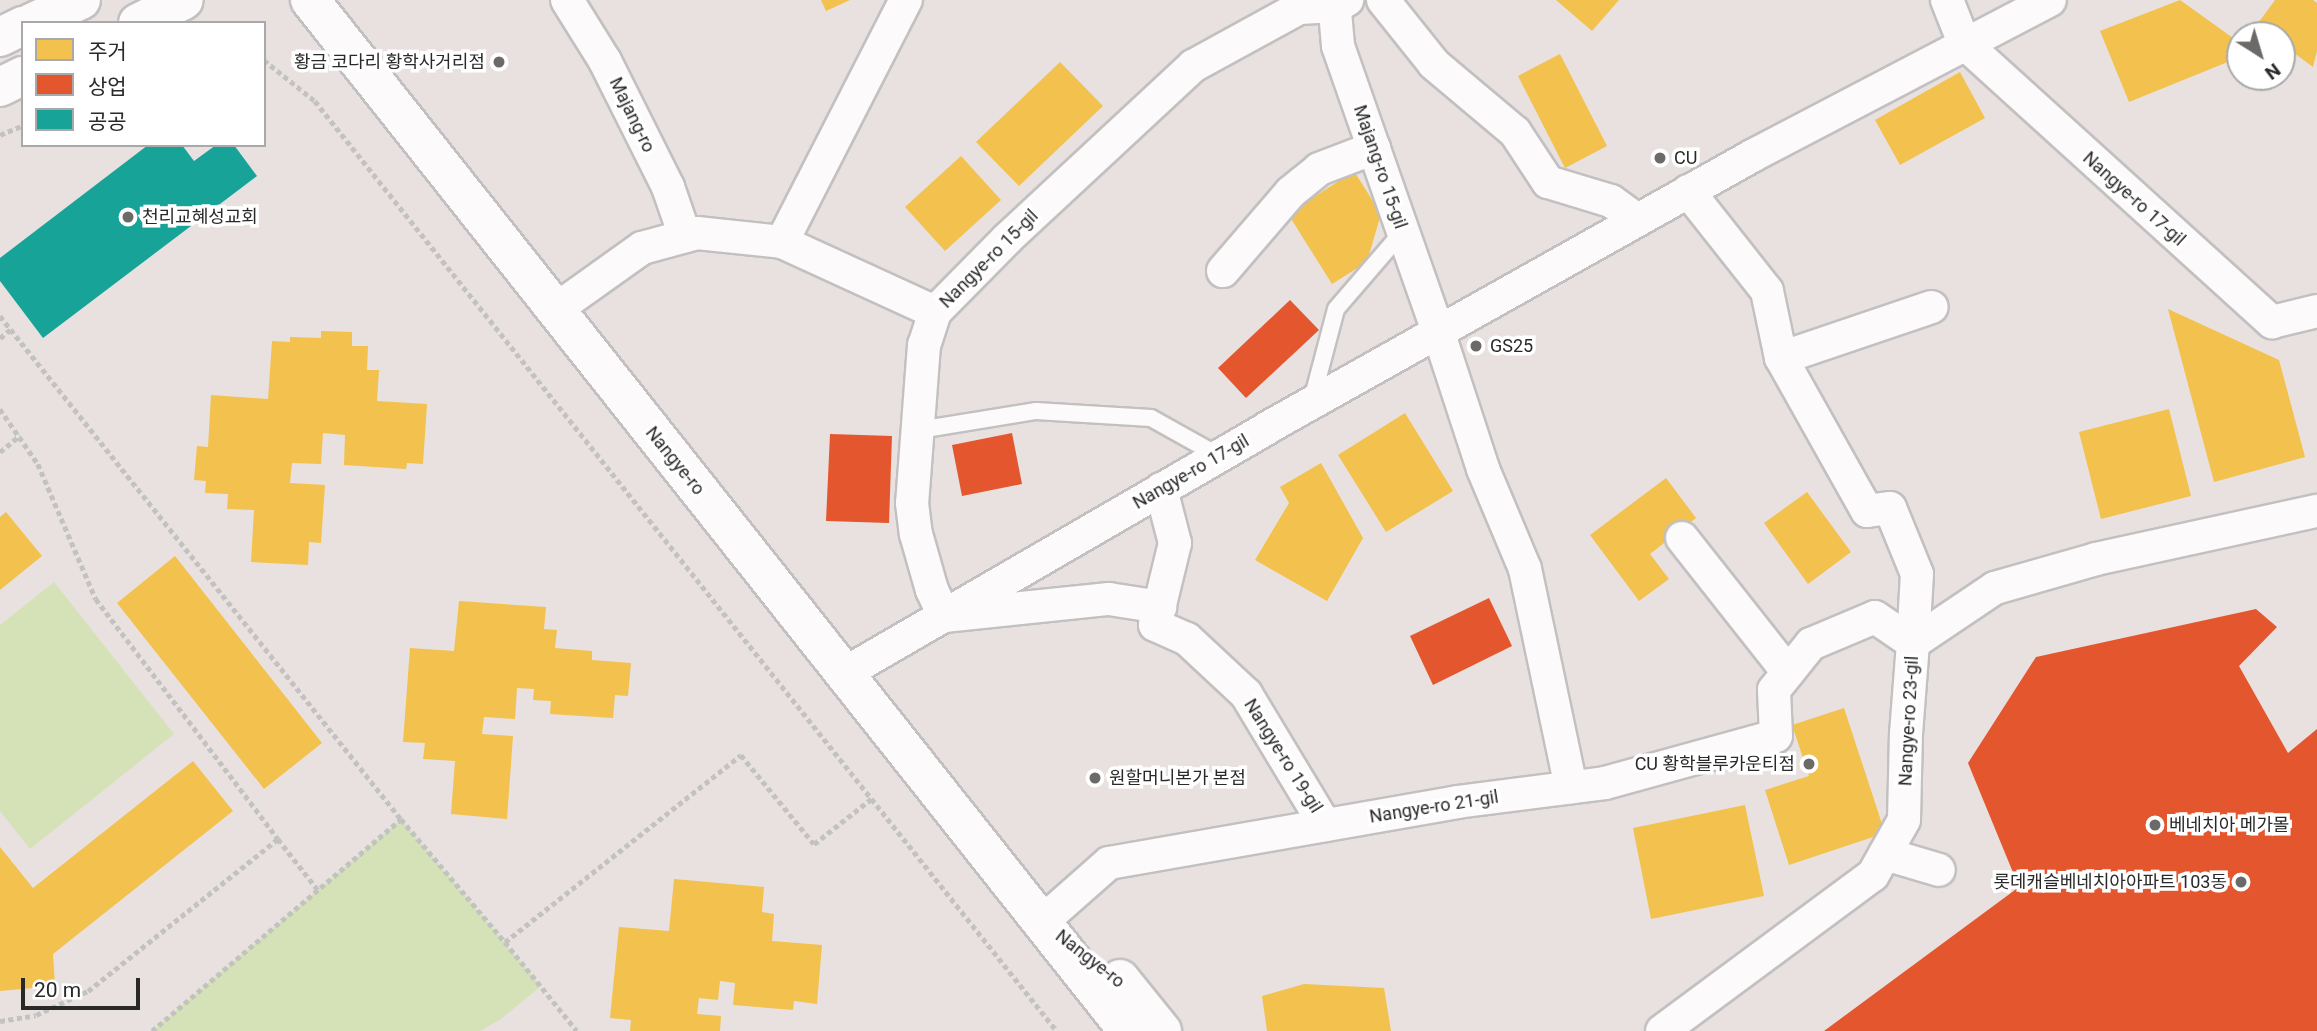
<!DOCTYPE html>
<meta charset="utf-8">
<style>
body{margin:0}
#map{position:relative;width:2317px;height:1031px;overflow:hidden;background:#e8e1df;font-family:Roboto,"Noto Sans KR",sans-serif}
div>[style]{position:absolute}
[style*='--x']{left:calc(var(--x)*1px);top:calc(var(--y)*1px);width:calc(var(--w)*1px);rotate:calc(var(--a)*1deg)}
.green>*{inset:0;background:#d5e2b7}
.homes>*{inset:0;background:#f2c14e}
.shops>*{inset:0;background:#e4572e}
.public>*{inset:0;background:#17a398}
.path>*{height:4.5px;margin-top:-2.25px;transform-origin:0;background:repeating-linear-gradient(90deg,#c3c2c2 0 5px,transparent 0 8.5px)}
.roads{filter:drop-shadow(2px 0 #c2c0c0) drop-shadow(-2px 0 #c2c0c0) drop-shadow(0 2px #c2c0c0) drop-shadow(0 -2px #c2c0c0)}
.lane>*{height:16px;margin:-8px;padding:0 8px;transform-origin:8px;border-radius:8px;background:#fcfafa}
.street>*{height:32px;margin:-16px;padding:0 16px;transform-origin:16px;border-radius:16px;background:#fcfafa}
.secondary>*{height:38px;margin:-19px;padding:0 19px;transform-origin:19px;border-radius:19px;background:#fcfafa}
.dots>*{width:19px;height:19px;translate:-50% -50%;box-sizing:border-box;border:4px solid #fff;border-radius:50%}
span{translate:-50% -50%;white-space:nowrap;text-align:center;line-height:1.15;-webkit-text-stroke:7px #fff;paint-order:stroke}
.poi-label{font-size:18px;color:#292929}
.right{translate:-100% -50%;text-align:right}
.left{translate:0 -50%;text-align:left}
.street-label{font-size:18px;color:#292929}
.legend{position:absolute;left:21px;top:21px;width:245px;height:126px;box-sizing:border-box;background:#fff;border:2px solid #a9a9a9;margin:0;padding:9px 12px;list-style:none;font-size:21px;color:#292929}
.legend li{display:flex;align-items:center;gap:14px;height:35px}
.legend b{width:35px;border:2px solid #a9a9a9}
.north{position:absolute;left:2226px;top:21px;width:70px;height:70px;box-sizing:border-box;background:#fff;border:2px solid #a9a9a9;border-radius:50%;rotate:143deg;font-size:19px;font-weight:700;line-height:28px;text-align:center;color:#292929}
.north::after{content:'';display:block;margin:auto;width:24px;height:32px;background:#6c6969;clip-path:polygon(50% 0,100% 100%,50% 72%,0 100%)}
.scale{position:absolute;left:21px;top:978px;width:119px;height:32px;box-sizing:border-box;border:4px solid #292929;border-top:0;padding-left:9px;font-size:21px;line-height:24px;white-space:nowrap;color:#292929;-webkit-text-stroke:5px #fff;paint-order:stroke}
</style>
<div id="map">
<div class="green">
<i style="clip-path:polygon(54px 582px,174px 734px,30px 849px,0 811px,0 625px)"></i>
<i style="clip-path:polygon(401px 819px,541px 986px,501px 1019px,480px 1031px,152px 1031px)"></i>
</div>
<div class="homes">
<i style="clip-path:polygon(821px 0,850px 0,826px 11px)"></i>
<i style="clip-path:polygon(1556px 0,1619px 0,1592px 31px)"></i>
<i style="clip-path:polygon(2180px 0,2233px 38px,2240px 57px,2129px 102px,2100px 31px)"></i>
<i style="clip-path:polygon(2275px 0,2313px 0,2317px 3px,2317px 51px,2313px 67px,2282px 44px,2282px 35px,2269px 35px,2256px 26px)"></i>
<i style="clip-path:polygon(1560px 54px,1607px 146px,1565px 168px,1518px 76px)"></i>
<i style="clip-path:polygon(1060px 62px,1103px 106px,1019px 186px,976px 142px)"></i>
<i style="clip-path:polygon(1960px 72px,1985px 118px,1900px 165px,1875px 120px)"></i>
<i style="clip-path:polygon(961px 156px,1001px 200px,945px 251px,905px 207px)"></i>
<i style="clip-path:polygon(1354px 171px,1381px 214px,1367px 262px,1332px 284px,1288px 214px)"></i>
<i style="clip-path:polygon(2168px 309px,2279px 360px,2305px 457px,2214px 482px)"></i>
<i style="clip-path:polygon(321px 331px,352px 332px,352px 346px,368px 346px,367px 370px,379px 370px,377px 401px,427px 404px,423px 464px,407px 463px,406px 469px,344px 465px,345px 435px,323px 433px,321px 464px,292px 463px,290px 483px,325px 485px,321px 543px,309px 542px,308px 565px,251px 562px,254px 510px,227px 509px,228px 494px,205px 493px,206px 481px,194px 480px,197px 446px,208px 447px,211px 395px,268px 399px,272px 341px,290px 342px,290px 337px,321px 338px)"></i>
<i style="clip-path:polygon(2169px 409px,2191px 496px,2101px 519px,2079px 432px)"></i>
<i style="clip-path:polygon(1405px 413px,1453px 491px,1386px 532px,1338px 455px)"></i>
<i style="clip-path:polygon(1321px 463px,1363px 538px,1327px 601px,1255px 560px,1289px 503px,1280px 487px)"></i>
<i style="clip-path:polygon(1666px 478px,1696px 518px,1650px 554px,1669px 579px,1639px 601px,1590px 535px)"></i>
<i style="clip-path:polygon(1807px 492px,1851px 552px,1808px 584px,1764px 523px)"></i>
<i style="clip-path:polygon(6px 512px,42px 556px,0 590px,0 517px)"></i>
<i style="clip-path:polygon(175px 556px,322px 743px,264px 789px,117px 603px)"></i>
<i style="clip-path:polygon(459px 601px,546px 607px,544px 629px,557px 630px,555px 648px,592px 651px,592px 660px,631px 663px,628px 696px,615px 695px,613px 718px,550px 714px,551px 701px,533px 700px,534px 689px,517px 688px,515px 719px,484px 717px,482px 734px,513px 736px,507px 819px,451px 814px,455px 761px,423px 759px,425px 743px,403px 742px,410px 648px,454px 651px)"></i>
<i style="clip-path:polygon(2208px 697px,2257px 755px,2244px 767px,2286px 816px,2317px 812px,2317px 931px,2276px 963px,2303px 969px,2282px 1031px,2169px 1031px,2174px 1020px,2141px 1012px,2181px 902px,2141px 854px,2130px 862px,2080px 805px)"></i>
<i style="clip-path:polygon(1844px 708px,1885px 833px,1789px 865px,1765px 790px,1809px 776px,1792px 725px)"></i>
<i style="clip-path:polygon(193px 761px,233px 811px,53px 954px,55px 986px,0 991px,0 847px,33px 888px)"></i>
<i style="clip-path:polygon(1745px 805px,1764px 896px,1651px 919px,1633px 828px)"></i>
<i style="clip-path:polygon(674px 879px,764px 887px,762px 912px,774px 914px,772px 941px,822px 945px,817px 1004px,794px 1001px,793px 1010px,733px 1005px,735px 983px,720px 981px,718px 1000px,699px 998px,697px 1014px,721px 1016px,720px 1031px,630px 1031px,631px 1020px,610px 1018px,619px 927px,669px 931px)"></i>
<i style="clip-path:polygon(1304px 984px,1384px 988px,1391px 1031px,1267px 1031px,1262px 996px)"></i>
</div>
<div class="shops">
<i style="clip-path:polygon(1290px 300px,1319px 330px,1246px 398px,1218px 368px)"></i>
<i style="clip-path:polygon(1012px 433px,1022px 484px,962px 496px,952px 445px)"></i>
<i style="clip-path:polygon(830px 434px,892px 436px,889px 523px,826px 521px)"></i>
<i style="clip-path:polygon(1489px 598px,1512px 646px,1433px 685px,1410px 636px)"></i>
<i style="clip-path:polygon(2256px 609px,2277px 627px,2239px 666px,2288px 753px,2317px 729px,2317px 1031px,1824px 1031px,2019px 887px,1968px 763px,2036px 657px)"></i>
</div>
<div class="public">
<i style="clip-path:polygon(148px 145px,182px 145px,194px 161px,216px 145px,234px 145px,257px 176px,43px 338px,0 281px,0 258px)"></i>
</div>
<div class="path">
<i style="--x:264;--y:60;--w:65;--a:38.8"></i>
<i style="--x:315;--y:101;--w:1190;--a:51.42"></i>
<i style="--x:0;--y:135;--w:25;--a:-23"></i>
<i style="--x:0;--y:316;--w:643;--a:51.44"></i>
<i style="--x:0;--y:338;--w:14;--a:-39"></i>
<i style="--x:0;--y:409;--w:67;--a:55.4"></i>
<i style="--x:38;--y:464;--w:147;--a:66.8"></i>
<i style="--x:96;--y:599;--w:301;--a:52.8"></i>
<i style="--x:0;--y:452;--w:26;--a:-40"></i>
<i style="--x:505;--y:942;--w:114;--a:51"></i>
<i style="--x:0;--y:1021;--w:36;--a:-9"></i>
<i style="--x:36;--y:1015;--w:57;--a:-24.8"></i>
<i style="--x:88;--y:991;--w:243;--a:-38.7"></i>
<i style="--x:278;--y:839;--w:65;--a:51.9"></i>
<i style="--x:152;--y:1031;--w:327;--a:-40.4"></i>
<i style="--x:401;--y:819;--w:161;--a:49.8"></i>
<i style="--x:505;--y:942;--w:301;--a:-38.4"></i>
<i style="--x:741;--y:755;--w:115;--a:50.6"></i>
<i style="--x:814;--y:844;--w:73;--a:-38.3"></i>
</div>
<div class="roads">
<div class="lane">
<i style="--x:1312;--y:400;--w:94;--a:-75.2"></i>
<i style="--x:1336;--y:309;--w:103;--a:-49.3"></i>
<i style="--x:919;--y:430;--w:119;--a:-9.2"></i>
<i style="--x:1036;--y:411;--w:115;--a:3.5"></i>
<i style="--x:1151;--y:418;--w:78;--a:29.2"></i>
</div>
<div class="street">
<i style="--x:567;--y:0;--w:72;--a:58.1"></i>
<i style="--x:605;--y:61;--w:141;--a:63.4"></i>
<i style="--x:668;--y:187;--w:52;--a:70.9"></i>
<i style="--x:1334;--y:0;--w:46;--a:85"></i>
<i style="--x:1338;--y:46;--w:302;--a:70.7"></i>
<i style="--x:1438;--y:331;--w:145;--a:71.9"></i>
<i style="--x:1483;--y:469;--w:108;--a:67.2"></i>
<i style="--x:1525;--y:569;--w:223;--a:78.1"></i>
<i style="--x:1383;--y:0;--w:82;--a:51.4"></i>
<i style="--x:1434;--y:64;--w:106;--a:40"></i>
<i style="--x:1515;--y:132;--w:60;--a:56.6"></i>
<i style="--x:1548;--y:182;--w:66;--a:16.8"></i>
<i style="--x:1611;--y:201;--w:32;--a:36"></i>
<i style="--x:1947;--y:0;--w:46;--a:68.4"></i>
<i style="--x:1964;--y:43;--w:416;--a:42.2"></i>
<i style="--x:2272;--y:322;--w:46;--a:-13.7"></i>
<i style="--x:1688;--y:191;--w:127;--a:51.7"></i>
<i style="--x:1767;--y:291;--w:68;--a:78.2"></i>
<i style="--x:782;--y:242;--w:272;--a:-62.9"></i>
<i style="--x:1223;--y:271;--w:104;--a:-49.3"></i>
<i style="--x:1291;--y:192;--w:36;--a:-39"></i>
<i style="--x:1319;--y:169;--w:59;--a:-20.9"></i>
<i style="--x:555;--y:310;--w:107;--a:-35.5"></i>
<i style="--x:642;--y:248;--w:57;--a:-15.3"></i>
<i style="--x:697;--y:233;--w:85;--a:6"></i>
<i style="--x:782;--y:242;--w:168;--a:24.6"></i>
<i style="--x:935;--y:312;--w:104;--a:-45.4"></i>
<i style="--x:1008;--y:238;--w:253;--a:-42.9"></i>
<i style="--x:1193;--y:66;--w:121;--a:-28.7"></i>
<i style="--x:1299;--y:8;--w:38;--a:-3"></i>
<i style="--x:1337;--y:6;--w:12;--a:-31"></i>
<i style="--x:935;--y:312;--w:35;--a:108"></i>
<i style="--x:924;--y:345;--w:158;--a:94.3"></i>
<i style="--x:912;--y:503;--w:31;--a:83"></i>
<i style="--x:916;--y:534;--w:58;--a:74.1"></i>
<i style="--x:932;--y:590;--w:29;--a:65"></i>
<i style="--x:944;--y:616;--w:166;--a:-5.9"></i>
<i style="--x:1109;--y:599;--w:52;--a:8.9"></i>
<i style="--x:1161;--y:489;--w:56;--a:75.5"></i>
<i style="--x:1175;--y:543;--w:84;--a:103.7"></i>
<i style="--x:1155;--y:625;--w:35;--a:24"></i>
<i style="--x:1187;--y:639;--w:81;--a:43"></i>
<i style="--x:1246;--y:694;--w:153;--a:58.9"></i>
<i style="--x:1682;--y:538;--w:171;--a:51.7"></i>
<i style="--x:1913;--y:643;--w:69;--a:-86.7"></i>
<i style="--x:1917;--y:574;--w:71;--a:-112.2"></i>
<i style="--x:1890;--y:508;--w:23;--a:173"></i>
<i style="--x:1867;--y:511;--w:176;--a:-119.3"></i>
<i style="--x:1781;--y:358;--w:159;--a:-18.7"></i>
<i style="--x:845;--y:673;--w:488;--a:-30.1"></i>
<i style="--x:1267;--y:428;--w:556;--a:-29.28"></i>
<i style="--x:1752;--y:156;--w:336;--a:-27.6"></i>
<i style="--x:1885;--y:854;--w:56;--a:16.5"></i>
<i style="--x:1042;--y:922;--w:89;--a:-41.4"></i>
<i style="--x:1109;--y:863;--w:353;--a:-9.9"></i>
<i style="--x:1457;--y:802;--w:149;--a:-7.3"></i>
<i style="--x:1605;--y:783;--w:177;--a:-15.4"></i>
<i style="--x:1776;--y:736;--w:46;--a:-92.5"></i>
<i style="--x:1774;--y:690;--w:59;--a:-51.2"></i>
<i style="--x:1811;--y:644;--w:69;--a:-22.9"></i>
<i style="--x:1875;--y:617;--w:46;--a:34.4"></i>
<i style="--x:1662;--y:1031;--w:262;--a:-36.5"></i>
<i style="--x:1873;--y:875;--w:63;--a:-60.6"></i>
<i style="--x:1904;--y:820;--w:86;--a:-88.7"></i>
<i style="--x:1906;--y:734;--w:91;--a:-85.6"></i>
<i style="--x:1913;--y:643;--w:99;--a:-33.9"></i>
<i style="--x:1995;--y:588;--w:105;--a:-16"></i>
<i style="--x:2096;--y:559;--w:226;--a:-12.3"></i>
</div>
<div class="secondary">
<i style="--x:310;--y:0;--w:1316;--a:51.57"></i>
<i style="--x:31;--y:23;--w:55;--a:-24.7"></i>
<i style="--x:138;--y:23;--w:51;--a:-26.6"></i>
<i style="--x:0;--y:37;--w:25;--a:-26"></i>
<i style="--x:0;--y:87;--w:25;--a:-26"></i>
<i style="--x:1120;--y:979;--w:67;--a:51.1"></i>
</div>
</div>
<div class="dots">
<i style="left:499px;top:62px;background:#6c6969"></i>
<i style="left:1660px;top:158px;background:#6c6969"></i>
<i style="left:128px;top:217px;background:#6c6969"></i>
<i style="left:1476px;top:346px;background:#6c6969"></i>
<i style="left:1809px;top:764px;background:#6c6969"></i>
<i style="left:1095px;top:778px;background:#6c6969"></i>
<i style="left:2155px;top:825px;background:#6c6969"></i>
<i style="left:2241px;top:882px;background:#6c6969"></i>
</div>
<div class="poi-label">
<span class="right" style="left:485px;top:62px">황금 코다리 황학사거리점</span>
<span class="left" style="left:1674px;top:158px">CU</span>
<span class="left" style="left:142px;top:217px">천리교혜성교회</span>
<span class="left" style="left:1490px;top:346px">GS25</span>
<span class="right" style="left:1795px;top:764px">CU 황학블루카운티점</span>
<span class="left" style="left:1109px;top:778px">원할머니본가 본점</span>
<span class="left" style="left:2169px;top:825px">베네치아 메가몰</span>
<span class="right" style="left:2227px;top:882px">롯데캐슬베네치아아파트 103동</span>
</div>
<div class="street-label">
<span style="left:632px;top:115px;rotate:64deg">Majang-ro</span>
<span style="left:1380px;top:167px;rotate:71deg">Majang-ro 15-gil</span>
<span style="left:2134px;top:199px;rotate:42deg">Nangye-ro 17-gil</span>
<span style="left:989px;top:259px;rotate:-45deg">Nangye-ro 15-gil</span>
<span style="left:675px;top:461px;rotate:51deg">Nangye-ro</span>
<span style="left:1191px;top:472px;rotate:-30deg">Nangye-ro 17-gil</span>
<span style="left:1909px;top:721px;rotate:-87deg">Nangye-ro 23-gil</span>
<span style="left:1283px;top:756px;rotate:58deg">Nangye-ro 19-gil</span>
<span style="left:1434px;top:807px;rotate:-9deg">Nangye-ro 21-gil</span>
<span style="left:1090px;top:959px;rotate:38deg">Nangye-ro</span>
</div>
<ul class="legend">
<li><b style="height:19px;background:#f2c14e"></b>주거</li>
<li><b style="height:19px;background:#e4572e"></b>상업</li>
<li><b style="height:19px;background:#17a398"></b>공공</li>
</ul>
<div class="north">N</div>
<div class="scale">20 m</div>
</div>
